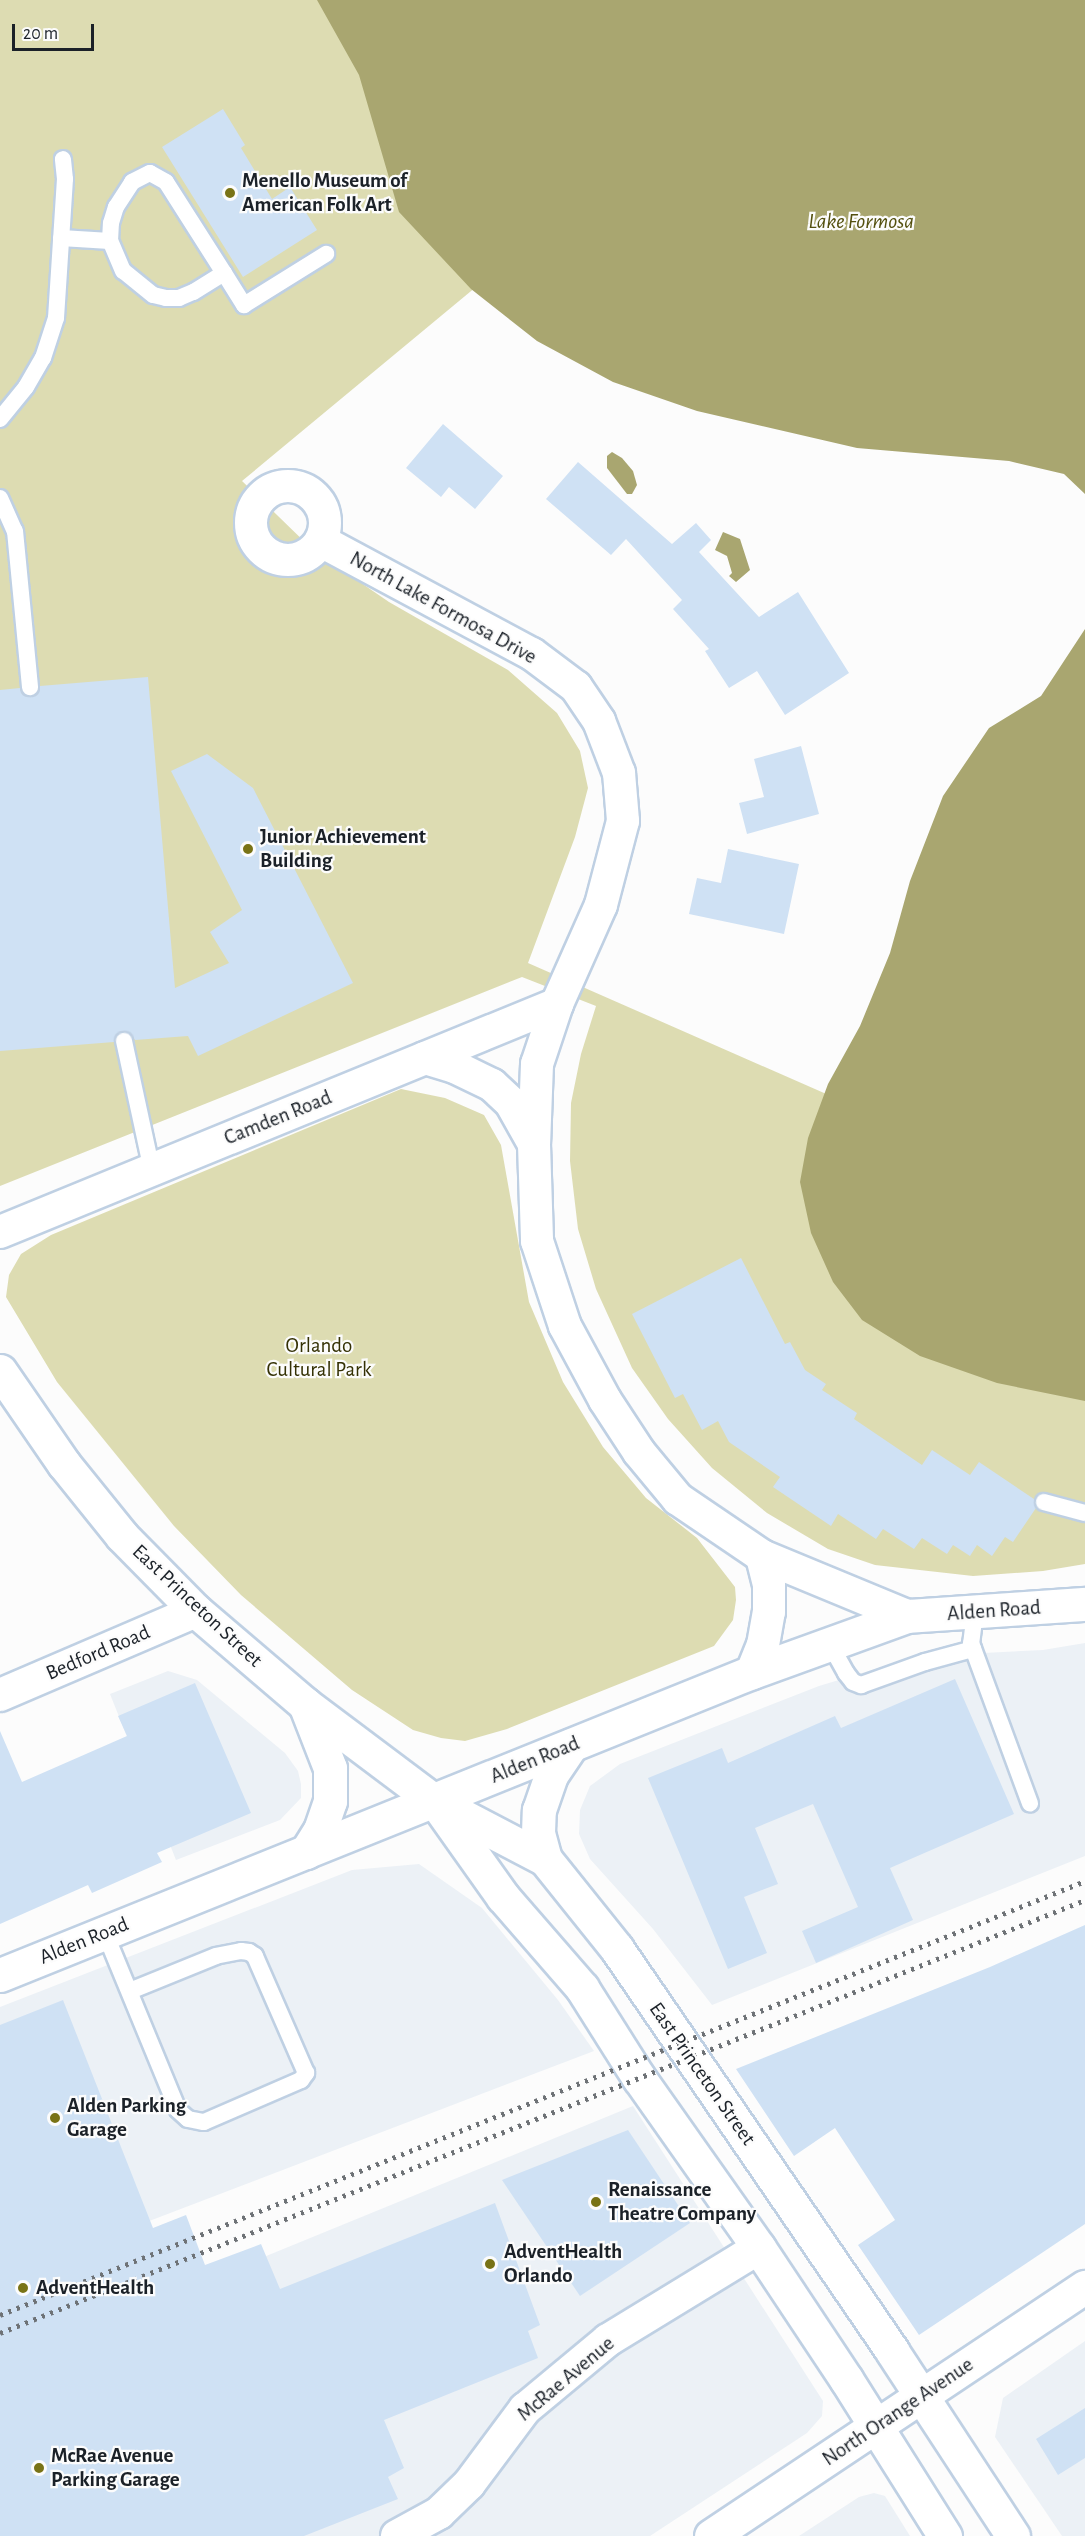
<!DOCTYPE html>
<style>
body{margin:0}
#map{position:relative;width:1085px;height:2536px;overflow:hidden;background:#fcfcfc;font-family:"Alegreya Sans",sans-serif}
div>[style]{position:absolute}
[style*='--x']{left:calc(var(--x)*1px);top:calc(var(--y)*1px);width:calc(var(--w)*1px);rotate:calc(var(--a)*1deg)}
.built>*{inset:0;background:#ecf1f6}
.green>*{inset:0;background:#dddcb2}
.water>*{inset:0;background:#a9a670}
.building>*{inset:0;background:#cfe1f4}
.roads{filter:drop-shadow(2px 0 #bfd0e3) drop-shadow(-2px 0 #bfd0e3) drop-shadow(0 2px #bfd0e3) drop-shadow(0 -2px #bfd0e3)}
.service>*{height:16px;margin:-8px;padding:0 8px;transform-origin:8px;border-radius:8px;background:#fff}
.minor>*{height:32px;margin:-16px;padding:0 16px;transform-origin:16px;border-radius:16px;background:#fff}
.minor>.ring{margin:-16px;padding:0;box-sizing:content-box;background:none;border:32px solid #fff;border-radius:50%}
.tertiary>*{height:33px;margin:-16.5px;padding:0 16.5px;transform-origin:16.5px;border-radius:16.5px;background:#fff}
.secondary>*{height:33px;margin:-16.5px;padding:0 16.5px;transform-origin:16.5px;border-radius:16.5px;background:#fff}
.primary>*{height:33px;margin:-16.5px;padding:0 16.5px;transform-origin:16.5px;border-radius:16.5px;background:#fff}
.rail>*{height:4.5px;margin-top:-2.25px;transform-origin:0;background:repeating-linear-gradient(90deg,#6e7276 0 3px,transparent 0 9px)}
.dots>*{width:16px;height:16px;translate:-50% -50%;box-sizing:border-box;border:3px solid #fcfcfc;border-radius:50%}
span{translate:-50% -50%;white-space:nowrap;text-align:center;line-height:1.15;-webkit-text-stroke:4.5px #fcfcfc;paint-order:stroke}
.poi-label{font-size:21px;color:#1b2128;font-weight:700}
.left{translate:0 -50%;text-align:left}
.street-label{font-size:21px;color:#1b2128}
.park-label{font-size:21px;color:#343104}
.water-label{font-size:22px;color:#54500f;font-style:italic}
.scale{position:absolute;left:12px;top:24px;width:82px;height:27px;box-sizing:border-box;border:3px solid #1b2128;border-top:0;padding-left:8px;font-size:18px;line-height:21px;white-space:nowrap;color:#1b2128;-webkit-text-stroke:4px #fcfcfc;paint-order:stroke}
</style>
<div id="map">
<div class="built">
<i style="clip-path:polygon(1085px 1643px,1085px 1856px,712px 2005px,653px 1929px,590px 1859px,579px 1834px,580px 1810px,590px 1786px,620px 1764px,819px 1686px,895px 1663px,944px 1655px,1043px 1650px)"></i>
<i style="clip-path:polygon(168px 1671px,197px 1680px,285px 1753px,298px 1771px,301px 1784px,301px 1798px,280px 1820px,176px 1860px,110px 1694px)"></i>
<i style="clip-path:polygon(419px 1864px,482px 1908px,558px 2000px,594px 2051px,0 2278px,0 2007px,352px 1870px)"></i>
<i style="clip-path:polygon(633px 2106px,823px 2401px,822px 2416px,807px 2433px,650px 2536px,0 2536px,0 2365px)"></i>
<i style="clip-path:polygon(1085px 2341px,1085px 2536px,1062px 2536px,995px 2437px,1003px 2398px)"></i>
<i style="clip-path:polygon(874px 2493px,885px 2496px,910px 2536px,799px 2536px,859px 2497px)"></i>
</div>
<div class="green">
<i style="clip-path:polygon(0 0,481px 0,600px 184px,242px 481px,313px 550px,389px 602px,508px 670px,557px 713px,580px 751px,588px 788px,575px 837px,528px 963px,865px 1111px,1085px 1355px,1085px 1564px,1043px 1571px,973px 1576px,875px 1565px,828px 1549px,767px 1513px,712px 1468px,668px 1419px,632px 1368px,596px 1289px,578px 1229px,570px 1161px,571px 1103px,581px 1054px,596px 1006px,522px 977px,0 1186px)"></i>
<i style="clip-path:polygon(401px 1089px,445px 1098px,484px 1115px,501px 1145px,529px 1302px,563px 1382px,603px 1447px,646px 1498px,697px 1538px,735px 1587px,736px 1600px,733px 1620px,714px 1646px,507px 1729px,465px 1741px,441px 1738px,413px 1730px,352px 1690px,241px 1595px,174px 1526px,57px 1382px,6px 1297px,9px 1275px,21px 1254px,51px 1235px)"></i>
</div>
<div class="water">
<i style="clip-path:polygon(317px 0,1085px 0,1085px 494px,1064px 474px,1009px 461px,857px 448px,697px 411px,613px 382px,537px 341px,471px 289px,399px 212px,359px 75px)"></i>
<i style="clip-path:polygon(612px 452px,622px 458px,633px 471px,637px 485px,632px 494px,627px 494px,607px 468px,607px 456px)"></i>
<i style="clip-path:polygon(723px 532px,740px 539px,750px 570px,736px 582px,729px 576px,732px 573px,727px 556px,715px 550px)"></i>
<i style="clip-path:polygon(1085px 629px,1085px 1401px,997px 1383px,920px 1356px,862px 1320px,833px 1282px,811px 1233px,800px 1182px,808px 1138px,828px 1084px,860px 1026px,890px 953px,910px 881px,943px 796px,989px 728px,1041px 696px)"></i>
</div>
<div class="building">
<i style="clip-path:polygon(223px 109px,245px 145px,241px 148px,272px 199px,290px 187px,317px 230px,243px 277px,162px 147px)"></i>
<i style="clip-path:polygon(443px 424px,503px 476px,475px 509px,449px 487px,441px 497px,406px 468px)"></i>
<i style="clip-path:polygon(578px 462px,672px 544px,696px 523px,711px 540px,699px 552px,759px 617px,798px 592px,849px 673px,785px 715px,757px 671px,729px 688px,705px 651px,709px 649px,673px 609px,682px 600px,626px 539px,611px 555px,546px 499px)"></i>
<i style="clip-path:polygon(148px 677px,175px 988px,229px 963px,210px 932px,242px 910px,171px 771px,207px 754px,253px 788px,353px 983px,198px 1056px,188px 1036px,135px 1040px,131px 1034px,122px 1031px,117px 1034px,114px 1042px,0 1051px,0 690px,20px 688px,22px 694px,30px 697px,37px 695px,40px 686px)"></i>
<i style="clip-path:polygon(801px 746px,819px 814px,747px 834px,739px 803px,764px 797px,754px 759px)"></i>
<i style="clip-path:polygon(728px 849px,799px 864px,784px 934px,689px 914px,697px 878px,721px 883px)"></i>
<i style="clip-path:polygon(741px 1258px,785px 1344px,790px 1342px,805px 1370px,826px 1384px,822px 1390px,857px 1413px,854px 1419px,922px 1465px,932px 1450px,970px 1475px,979px 1462px,1034px 1499px,1036px 1508px,1013px 1542px,1005px 1537px,992px 1556px,977px 1545px,970px 1556px,953px 1545px,947px 1554px,922px 1538px,914px 1549px,883px 1529px,876px 1539px,838px 1514px,831px 1526px,773px 1487px,780px 1477px,729px 1442px,718px 1421px,702px 1430px,683px 1394px,675px 1398px,632px 1314px)"></i>
<i style="clip-path:polygon(955px 1679px,1014px 1814px,890px 1868px,913px 1920px,816px 1963px,802px 1931px,858px 1907px,813px 1804px,755px 1828px,778px 1884px,744px 1897px,767px 1953px,728px 1969px,648px 1778px,722px 1748px,728px 1763px,835px 1716px,841px 1728px)"></i>
<i style="clip-path:polygon(195px 1683px,251px 1813px,157px 1853px,162px 1862px,92px 1893px,88px 1885px,0 1924px,0 1731px,22px 1782px,127px 1736px,118px 1716px)"></i>
<i style="clip-path:polygon(1085px 1925px,1085px 2224px,919px 2335px,858px 2245px,895px 2220px,835px 2128px,794px 2156px,736px 2069px,990px 1967px)"></i>
<i style="clip-path:polygon(63px 2000px,153px 2228px,186px 2215px,205px 2265px,261px 2244px,280px 2289px,495px 2203px,540px 2325px,528px 2331px,538px 2358px,384px 2420px,404px 2468px,388px 2477px,398px 2499px,304px 2536px,0 2536px,0 2025px)"></i>
<i style="clip-path:polygon(628px 2130px,690px 2223px,580px 2296px,502px 2180px)"></i>
<i style="clip-path:polygon(1085px 2408px,1085px 2458px,1058px 2475px,1036px 2439px)"></i>
</div>
<div class="roads">
<div class="service">
<i style="--x:61;--y:238;--w:49;--a:3.5"></i>
<i style="--x:224;--y:273;--w:36;--a:148"></i>
<i style="--x:193;--y:292;--w:15;--a:157"></i>
<i style="--x:179;--y:298;--w:13;--a:180"></i>
<i style="--x:166;--y:298;--w:13;--a:-167"></i>
<i style="--x:153;--y:295;--w:38;--a:-141"></i>
<i style="--x:123;--y:271;--w:33;--a:-113"></i>
<i style="--x:110;--y:241;--w:18;--a:-87"></i>
<i style="--x:111;--y:223;--w:17;--a:-73"></i>
<i style="--x:116;--y:207;--w:30;--a:-57"></i>
<i style="--x:132;--y:182;--w:20;--a:-27"></i>
<i style="--x:150;--y:173;--w:18;--a:29"></i>
<i style="--x:166;--y:182;--w:108;--a:57.5"></i>
<i style="--x:224;--y:273;--w:38;--a:58"></i>
<i style="--x:244;--y:305;--w:97;--a:-31.9"></i>
<i style="--x:0;--y:419;--w:41;--a:-50.9"></i>
<i style="--x:26;--y:387;--w:34;--a:-60"></i>
<i style="--x:43;--y:358;--w:42;--a:-72"></i>
<i style="--x:56;--y:318;--w:139;--a:-86.3"></i>
<i style="--x:65;--y:179;--w:20;--a:-96"></i>
<i style="--x:0;--y:498;--w:36;--a:66"></i>
<i style="--x:15;--y:531;--w:157;--a:84.5"></i>
<i style="--x:124;--y:1041;--w:132;--a:77.8"></i>
<i style="--x:1044;--y:1502;--w:42;--a:15"></i>
<i style="--x:975;--y:1612;--w:31;--a:97"></i>
<i style="--x:971;--y:1643;--w:171;--a:69.8"></i>
<i style="--x:830;--y:1644;--w:33;--a:61"></i>
<i style="--x:846;--y:1673;--w:11;--a:52"></i>
<i style="--x:853;--y:1682;--w:9;--a:21"></i>
<i style="--x:861;--y:1685;--w:68;--a:-19.8"></i>
<i style="--x:925;--y:1662;--w:50;--a:-15.2"></i>
<i style="--x:105;--y:1933;--w:191;--a:67.6"></i>
<i style="--x:178;--y:2110;--w:13;--a:42"></i>
<i style="--x:188;--y:2119;--w:16;--a:11"></i>
<i style="--x:204;--y:2122;--w:106;--a:-23.4"></i>
<i style="--x:301;--y:2080;--w:9;--a:-54"></i>
<i style="--x:306;--y:2073;--w:128;--a:-113.6"></i>
<i style="--x:255;--y:1956;--w:7;--a:-146"></i>
<i style="--x:249;--y:1952;--w:8;--a:-173"></i>
<i style="--x:241;--y:1951;--w:25;--a:169"></i>
<i style="--x:216;--y:1956;--w:93;--a:157.9"></i>
</div>
<div class="minor">
<i class="ring" style="left:251px;top:486px;width:42px;height:42px"></i>
<i style="--x:321;--y:541;--w:239;--a:28.2"></i>
<i style="--x:532;--y:654;--w:55;--a:36.9"></i>
<i style="--x:576;--y:687;--w:41;--a:55.9"></i>
<i style="--x:599;--y:721;--w:56;--a:69"></i>
<i style="--x:619;--y:773;--w:48;--a:85.2"></i>
<i style="--x:623;--y:821;--w:87;--a:104.7"></i>
<i style="--x:601;--y:905;--w:108;--a:114"></i>
<i style="--x:557;--y:1004;--w:63;--a:108.4"></i>
<i style="--x:537;--y:1064;--w:80;--a:92.1"></i>
<i style="--x:534;--y:1144;--w:97;--a:88.2"></i>
<i style="--x:537;--y:1241;--w:89;--a:71.8"></i>
<i style="--x:565;--y:1326;--w:84;--a:61.6"></i>
<i style="--x:605;--y:1400;--w:62;--a:56.8"></i>
<i style="--x:639;--y:1452;--w:61;--a:50.3"></i>
<i style="--x:678;--y:1499;--w:102;--a:34.2"></i>
<i style="--x:762;--y:1556;--w:157;--a:22.5"></i>
<i style="--x:425;--y:1058;--w:31;--a:17"></i>
<i style="--x:455;--y:1067;--w:41;--a:25.9"></i>
<i style="--x:492;--y:1085;--w:26;--a:43"></i>
<i style="--x:511;--y:1103;--w:47;--a:60.7"></i>
<i style="--x:0;--y:1232;--w:602;--a:-22.26"></i>
<i style="--x:752;--y:1672;--w:29;--a:-68"></i>
<i style="--x:763;--y:1645;--w:34;--a:-80"></i>
<i style="--x:769;--y:1612;--w:27;--a:-90"></i>
<i style="--x:769;--y:1585;--w:30;--a:-104"></i>
<i style="--x:0;--y:1695;--w:213;--a:-23.2"></i>
<i style="--x:397;--y:2536;--w:48;--a:-28.7"></i>
<i style="--x:439;--y:2513;--w:42;--a:-44"></i>
<i style="--x:469;--y:2484;--w:94;--a:-53.3"></i>
<i style="--x:525;--y:2409;--w:108;--a:-39.7"></i>
<i style="--x:608;--y:2340;--w:177;--a:-31.4"></i>
</div>
<div class="tertiary">
<i style="--x:305;--y:1704;--w:69;--a:68.7"></i>
<i style="--x:330;--y:1768;--w:33;--a:90"></i>
<i style="--x:330;--y:1801;--w:31;--a:109"></i>
<i style="--x:320;--y:1830;--w:26;--a:122"></i>
<i style="--x:545;--y:1859;--w:27;--a:-105"></i>
<i style="--x:538;--y:1833;--w:23;--a:-88"></i>
<i style="--x:539;--y:1810;--w:37;--a:-71"></i>
<i style="--x:551;--y:1775;--w:36;--a:-56"></i>
<i style="--x:0;--y:1975;--w:811;--a:-21.95"></i>
<i style="--x:752;--y:1672;--w:165;--a:-19.9"></i>
<i style="--x:907;--y:1616;--w:178;--a:-3.9"></i>
</div>
<div class="secondary">
<i style="--x:0;--y:1371;--w:113;--a:55.5"></i>
<i style="--x:64;--y:1464;--w:92;--a:51.1"></i>
<i style="--x:122;--y:1536;--w:105;--a:45.4"></i>
<i style="--x:196;--y:1611;--w:143;--a:40.5"></i>
<i style="--x:305;--y:1704;--w:161;--a:36.9"></i>
<i style="--x:434;--y:1801;--w:125;--a:27.6"></i>
<i style="--x:545;--y:1859;--w:115;--a:51.3"></i>
<i style="--x:617;--y:1949;--w:487;--a:55.6"></i>
<i style="--x:892;--y:2351;--w:221;--a:56.8"></i>
<i style="--x:439;--y:1807;--w:110;--a:54.6"></i>
<i style="--x:503;--y:1897;--w:121;--a:49"></i>
<i style="--x:582;--y:1988;--w:107;--a:57.7"></i>
<i style="--x:639;--y:2078;--w:208;--a:54.8"></i>
<i style="--x:759;--y:2248;--w:157;--a:56.4"></i>
<i style="--x:846;--y:2379;--w:186;--a:57.8"></i>
</div>
<div class="primary">
<i style="--x:711;--y:2536;--w:449;--a:-33.7"></i>
</div>
</div>
<div class="rail">
<i style="--x:0;--y:2315;--w:1169;--a:-21.8"></i>
<i style="--x:0;--y:2333;--w:1168;--a:-21.76"></i>
</div>
<div class="dots">
<i style="left:230px;top:193px;background:#797316"></i>
<i style="left:248px;top:849px;background:#797316"></i>
<i style="left:55px;top:2118px;background:#797316"></i>
<i style="left:596px;top:2202px;background:#797316"></i>
<i style="left:490px;top:2264px;background:#797316"></i>
<i style="left:23px;top:2288px;background:#797316"></i>
<i style="left:39px;top:2468px;background:#797316"></i>
</div>
<div class="poi-label">
<span class="left" style="left:242px;top:193px">Menello Museum of<br>American Folk Art</span>
<span class="left" style="left:260px;top:849px">Junior Achievement<br>Building</span>
<span class="left" style="left:67px;top:2118px">Alden Parking<br>Garage</span>
<span class="left" style="left:608px;top:2202px">Renaissance<br>Theatre Company</span>
<span class="left" style="left:504px;top:2264px">AdventHealth<br>Orlando</span>
<span class="left" style="left:36px;top:2288px">AdventHealth</span>
<span class="left" style="left:51px;top:2468px">McRae Avenue<br>Parking Garage</span>
</div>
<div class="street-label">
<span style="left:443px;top:608px;rotate:29deg">North Lake Formosa Drive</span>
<span style="left:278px;top:1118px;rotate:-22deg">Camden Road</span>
<span style="left:197px;top:1606px;rotate:43deg">East Princeton Street</span>
<span style="left:994px;top:1611px;rotate:-4deg">Alden Road</span>
<span style="left:98px;top:1653px;rotate:-23deg">Bedford Road</span>
<span style="left:535px;top:1760px;rotate:-22deg">Alden Road</span>
<span style="left:84px;top:1941px;rotate:-22deg">Alden Road</span>
<span style="left:702px;top:2074px;rotate:55deg">East Princeton Street</span>
<span style="left:566px;top:2379px;rotate:-40deg">McRae Avenue</span>
<span style="left:898px;top:2412px;rotate:-34deg">North Orange Avenue</span>
</div>
<div class="park-label">
<span style="left:319px;top:1358px">Orlando<br>Cultural Park</span>
</div>
<div class="water-label">
<span style="left:861px;top:222px">Lake Formosa</span>
</div>
<div class="scale">20 m</div>
</div>
